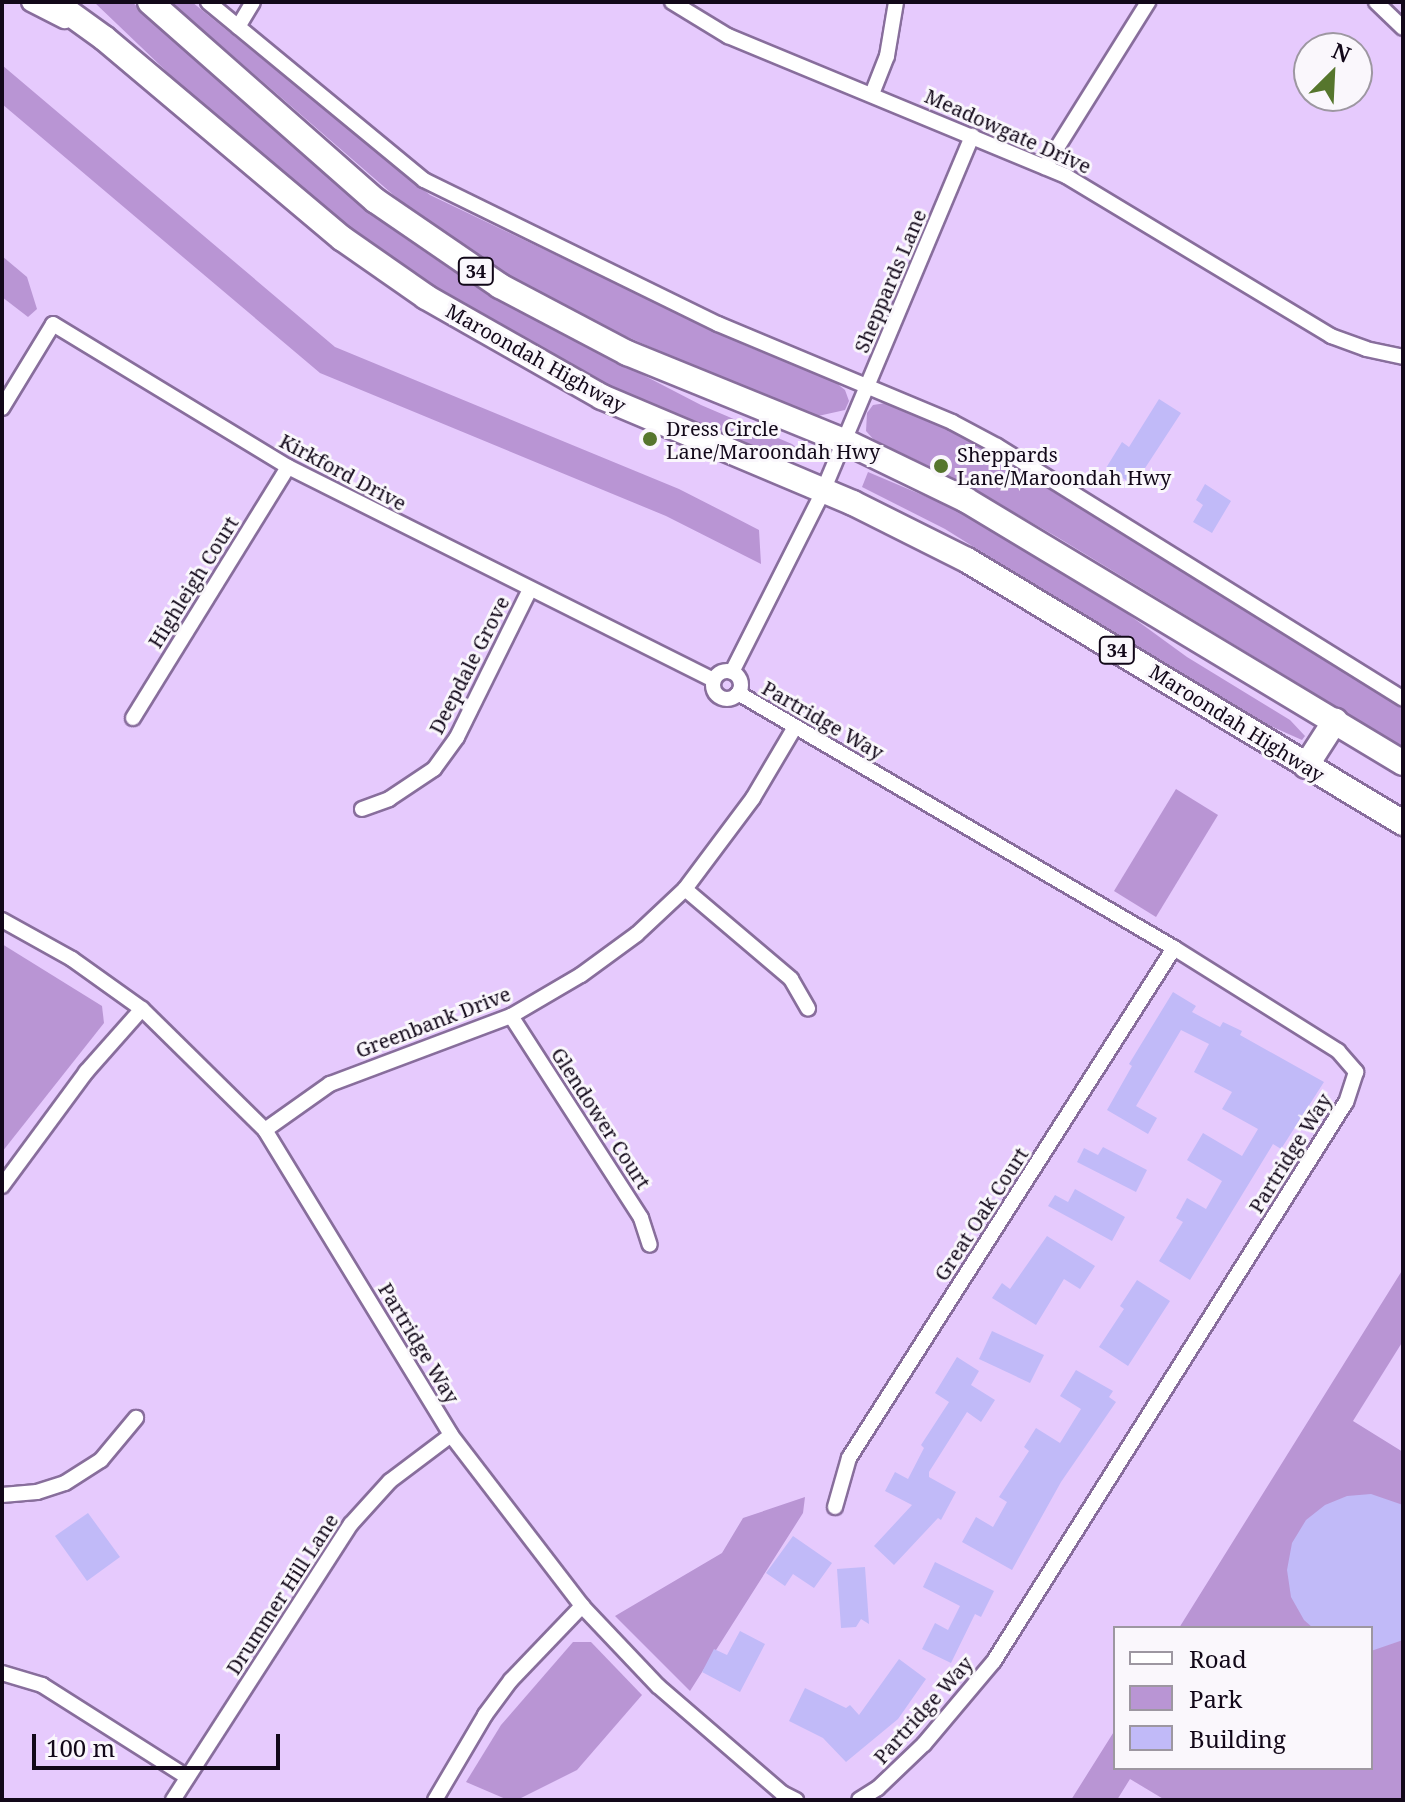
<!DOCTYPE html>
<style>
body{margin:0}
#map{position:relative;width:1405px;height:1802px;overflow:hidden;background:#e6cafd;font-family:"Noto Serif",serif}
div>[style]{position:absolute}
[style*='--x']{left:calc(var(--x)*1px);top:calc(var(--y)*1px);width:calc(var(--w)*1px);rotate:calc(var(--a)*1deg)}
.green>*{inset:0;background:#b995d4}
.building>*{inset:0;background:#c1baf8}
.roads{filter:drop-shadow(2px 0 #886e9c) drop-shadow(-2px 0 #886e9c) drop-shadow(0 2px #886e9c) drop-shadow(0 -2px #886e9c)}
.street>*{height:14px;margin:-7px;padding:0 7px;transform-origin:7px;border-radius:7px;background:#fff}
.street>.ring{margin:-7px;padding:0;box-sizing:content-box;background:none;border:14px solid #fff;border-radius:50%}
.secondary>*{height:18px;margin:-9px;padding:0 9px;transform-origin:9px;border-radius:9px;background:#fff}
.highway>*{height:24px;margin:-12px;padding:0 12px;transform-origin:12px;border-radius:12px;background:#fff}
.dots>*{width:22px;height:22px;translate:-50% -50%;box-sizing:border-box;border:4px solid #faf7fc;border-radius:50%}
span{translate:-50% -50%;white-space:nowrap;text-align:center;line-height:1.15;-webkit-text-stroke:6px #faf7fc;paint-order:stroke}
.shield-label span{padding:2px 6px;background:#faf7fc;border:2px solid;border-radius:6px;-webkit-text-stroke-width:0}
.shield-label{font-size:18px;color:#120819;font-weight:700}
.street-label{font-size:20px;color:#120819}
.poi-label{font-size:20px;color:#120819}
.left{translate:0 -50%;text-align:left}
.frame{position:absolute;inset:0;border:4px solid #120819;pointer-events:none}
.legend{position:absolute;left:1113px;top:1626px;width:260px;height:144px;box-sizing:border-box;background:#faf7fc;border:2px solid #9d97a1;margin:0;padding:10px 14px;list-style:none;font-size:24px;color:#120819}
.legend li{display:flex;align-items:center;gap:16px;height:40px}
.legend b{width:40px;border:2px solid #9d97a1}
.north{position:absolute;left:1293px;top:32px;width:80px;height:80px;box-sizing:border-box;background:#faf7fc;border:2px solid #9d97a1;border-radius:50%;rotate:24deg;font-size:22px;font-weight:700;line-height:32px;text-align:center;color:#120819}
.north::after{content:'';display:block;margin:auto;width:28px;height:36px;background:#56762d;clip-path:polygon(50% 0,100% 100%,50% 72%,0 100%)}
.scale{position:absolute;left:32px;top:1734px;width:248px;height:36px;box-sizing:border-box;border:4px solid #120819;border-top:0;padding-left:10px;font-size:24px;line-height:28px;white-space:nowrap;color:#120819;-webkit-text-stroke:6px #faf7fc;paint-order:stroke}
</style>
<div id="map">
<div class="green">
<i style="clip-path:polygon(94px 2px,132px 2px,350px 195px,403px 237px,487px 294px,701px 405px,792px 444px,808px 456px,809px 461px,766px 456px,610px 391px,486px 322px,372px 248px,210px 113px)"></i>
<i style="clip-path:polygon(171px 2px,192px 2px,430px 195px,744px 345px,835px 382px,845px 390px,849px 401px,845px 410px,818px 416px,737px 385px,582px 317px,502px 273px,420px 218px)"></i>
<i style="clip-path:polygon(2px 65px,335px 347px,679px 489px,730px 515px,759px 530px,761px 564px,666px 516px,320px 373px,2px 104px)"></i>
<i style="clip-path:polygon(2px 256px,27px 277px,37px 309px,28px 317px,2px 297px)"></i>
<i style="clip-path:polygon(886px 403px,965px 437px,1403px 709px,1403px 747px,1057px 537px,952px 477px,874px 440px,866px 431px,867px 413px,873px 405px)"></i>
<i style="clip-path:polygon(868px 472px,953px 508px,1110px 601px,1187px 657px,1290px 720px,1305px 736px,1302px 740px,1239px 712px,945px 529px,862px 487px)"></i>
<i style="clip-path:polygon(1176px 789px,1218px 815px,1156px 917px,1114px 891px)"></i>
<i style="clip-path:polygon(2px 944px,102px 1006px,104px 1023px,2px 1152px)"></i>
<i style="clip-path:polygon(1403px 1269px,1403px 1341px,1353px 1421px,1403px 1452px,1403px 1800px,1165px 1800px,1130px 1779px,1117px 1800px,1071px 1800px,1115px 1730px,1115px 1768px,1371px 1768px,1371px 1628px,1179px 1628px)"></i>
<i style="clip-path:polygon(805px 1497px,803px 1513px,690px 1691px,615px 1616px,722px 1553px,743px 1518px)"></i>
<i style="clip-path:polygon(573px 1642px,591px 1642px,642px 1695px,577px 1770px,517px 1800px,508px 1800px,466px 1782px,501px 1725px)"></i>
</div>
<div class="building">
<i style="clip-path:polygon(1159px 399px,1181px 413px,1134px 485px,1106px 468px,1122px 442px,1129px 447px)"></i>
<i style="clip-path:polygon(1205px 484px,1231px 501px,1212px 533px,1193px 522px,1203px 505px,1196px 500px)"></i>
<i style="clip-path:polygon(1173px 992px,1196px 1006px,1192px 1012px,1220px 1027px,1223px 1022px,1242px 1031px,1240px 1035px,1324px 1082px,1281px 1149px,1273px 1144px,1190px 1280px,1159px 1261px,1183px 1222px,1176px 1218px,1187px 1198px,1206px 1209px,1222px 1181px,1187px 1160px,1203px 1133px,1242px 1156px,1258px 1129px,1222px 1109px,1232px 1092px,1194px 1072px,1209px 1044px,1181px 1030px,1136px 1106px,1157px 1118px,1148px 1134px,1107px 1110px,1132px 1066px,1129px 1064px)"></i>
<i style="clip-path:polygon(1103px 1147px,1147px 1170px,1136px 1192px,1077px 1162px,1084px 1148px,1098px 1155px)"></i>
<i style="clip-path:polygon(1075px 1189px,1125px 1217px,1112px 1241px,1048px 1206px,1055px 1195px,1068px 1202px)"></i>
<i style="clip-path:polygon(1047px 1236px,1095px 1266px,1080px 1289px,1064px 1279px,1036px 1325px,992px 1298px,1002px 1283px,1010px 1289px)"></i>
<i style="clip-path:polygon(1137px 1280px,1170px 1301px,1128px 1366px,1099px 1347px,1124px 1309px,1120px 1306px)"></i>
<i style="clip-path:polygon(992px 1331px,1044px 1355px,1030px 1383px,979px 1359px)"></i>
<i style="clip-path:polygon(957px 1357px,979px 1371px,971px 1385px,995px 1400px,981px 1422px,967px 1412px,929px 1472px,929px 1477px,956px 1492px,941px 1520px,938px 1518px,894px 1565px,874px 1546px,912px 1505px,885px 1491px,895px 1472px,908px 1479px,924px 1448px,921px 1445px,949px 1402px,935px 1393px)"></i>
<i style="clip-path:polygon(1076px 1370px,1113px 1391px,1109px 1397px,1116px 1402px,1061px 1482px,1012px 1570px,962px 1542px,976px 1517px,993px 1527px,1007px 1502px,999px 1497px,1029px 1451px,1024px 1447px,1036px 1428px,1060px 1443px,1081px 1409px,1060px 1396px)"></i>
<i style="clip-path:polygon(1371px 1494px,1403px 1505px,1403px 1640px,1371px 1651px,1371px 1628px,1313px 1628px,1304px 1620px,1291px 1597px,1287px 1570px,1292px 1543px,1306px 1520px,1325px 1505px,1347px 1496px)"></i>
<i style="clip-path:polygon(88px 1513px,120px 1557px,87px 1581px,55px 1536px)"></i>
<i style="clip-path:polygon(793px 1536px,832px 1563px,814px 1588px,793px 1574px,785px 1586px,766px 1573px)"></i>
<i style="clip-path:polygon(935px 1562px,994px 1591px,981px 1617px,975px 1614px,951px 1663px,922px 1649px,935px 1623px,948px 1630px,960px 1606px,923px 1587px)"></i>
<i style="clip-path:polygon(865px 1567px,869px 1624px,861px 1619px,856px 1627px,841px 1628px,837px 1569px)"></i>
<i style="clip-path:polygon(740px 1631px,765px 1644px,740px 1692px,702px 1672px,714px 1649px,727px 1655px)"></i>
<i style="clip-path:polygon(899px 1659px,926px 1679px,898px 1719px,846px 1762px,823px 1738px,789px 1721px,805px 1688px,846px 1708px,850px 1705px,859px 1715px)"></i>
</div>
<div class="roads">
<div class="street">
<i style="--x:208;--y:2;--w:280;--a:39.5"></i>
<i style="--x:424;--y:180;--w:327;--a:26.1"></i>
<i style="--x:718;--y:324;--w:254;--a:22.7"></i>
<i style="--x:952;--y:422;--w:51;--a:28.1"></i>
<i style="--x:997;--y:446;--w:478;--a:31.9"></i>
<i style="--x:672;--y:2;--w:66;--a:31.3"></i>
<i style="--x:728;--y:36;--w:366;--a:22.5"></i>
<i style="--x:1066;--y:176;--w:310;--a:31.1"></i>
<i style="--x:1331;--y:336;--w:37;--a:20"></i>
<i style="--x:1366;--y:349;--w:38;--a:12"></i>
<i style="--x:1376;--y:2;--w:37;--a:44"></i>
<i style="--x:238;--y:27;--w:29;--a:-59"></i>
<i style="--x:872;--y:94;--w:41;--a:-68.5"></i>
<i style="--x:887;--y:56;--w:55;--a:-80.5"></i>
<i style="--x:1045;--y:167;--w:195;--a:-58"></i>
<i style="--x:2;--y:408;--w:98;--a:-58.7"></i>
<i style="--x:53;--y:324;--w:275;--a:31.3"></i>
<i style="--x:288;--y:467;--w:475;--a:26.6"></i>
<i class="ring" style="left:713px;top:671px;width:14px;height:14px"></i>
<i style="--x:732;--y:672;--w:195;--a:-63.2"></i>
<i style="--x:820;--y:498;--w:393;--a:-67.2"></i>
<i style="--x:738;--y:693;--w:505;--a:30.32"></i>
<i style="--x:1174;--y:948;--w:194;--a:32.1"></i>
<i style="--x:1338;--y:1051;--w:28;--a:49"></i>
<i style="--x:1356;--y:1072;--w:32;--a:108"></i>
<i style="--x:1346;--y:1102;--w:661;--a:122.2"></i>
<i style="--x:994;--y:1661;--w:109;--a:130.1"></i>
<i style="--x:924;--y:1744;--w:64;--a:136.3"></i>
<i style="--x:878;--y:1788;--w:22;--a:148"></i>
<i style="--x:133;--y:718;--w:295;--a:-58.3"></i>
<i style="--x:362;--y:809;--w:29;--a:-20"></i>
<i style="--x:389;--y:799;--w:54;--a:-33.7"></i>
<i style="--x:434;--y:769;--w:39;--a:-54"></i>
<i style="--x:457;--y:737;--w:163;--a:-63.7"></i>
<i style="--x:685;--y:889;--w:139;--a:40.3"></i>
<i style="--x:791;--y:979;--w:34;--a:60"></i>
<i style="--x:2;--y:920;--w:80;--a:29.1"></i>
<i style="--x:72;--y:959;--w:86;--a:35.5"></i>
<i style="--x:142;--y:1009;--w:173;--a:44.5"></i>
<i style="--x:265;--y:1130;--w:357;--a:58.6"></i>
<i style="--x:451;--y:1435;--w:215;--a:52.5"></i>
<i style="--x:582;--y:1606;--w:110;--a:46.5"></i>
<i style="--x:658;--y:1686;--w:164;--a:40.8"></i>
<i style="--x:782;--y:1793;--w:16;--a:27"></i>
<i style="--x:511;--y:1016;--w:240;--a:57.2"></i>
<i style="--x:641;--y:1218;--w:28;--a:72"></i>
<i style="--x:265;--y:1130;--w:80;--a:-35.3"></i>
<i style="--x:330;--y:1084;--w:193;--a:-20.6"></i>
<i style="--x:511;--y:1016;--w:81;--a:-30.4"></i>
<i style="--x:581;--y:975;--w:69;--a:-36.2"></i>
<i style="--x:637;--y:934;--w:66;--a:-43.2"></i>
<i style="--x:685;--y:889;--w:114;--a:-53.2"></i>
<i style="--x:753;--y:798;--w:82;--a:-59.4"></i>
<i style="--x:2;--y:1186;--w:142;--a:-53.6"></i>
<i style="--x:86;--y:1072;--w:84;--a:-48.4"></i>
<i style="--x:2;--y:1495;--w:35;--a:-5"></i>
<i style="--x:37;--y:1492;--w:29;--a:-18"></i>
<i style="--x:65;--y:1483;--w:43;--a:-32.6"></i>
<i style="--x:101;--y:1460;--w:55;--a:-50.2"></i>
<i style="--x:835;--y:1507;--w:51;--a:-74.1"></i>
<i style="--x:849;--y:1458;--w:605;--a:-57.49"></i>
<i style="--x:2;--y:1673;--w:42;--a:16.7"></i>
<i style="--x:42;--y:1685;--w:172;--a:32.4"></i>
<i style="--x:173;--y:1800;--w:328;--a:-57.2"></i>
<i style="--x:351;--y:1524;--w:58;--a:-47.8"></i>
<i style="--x:390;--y:1481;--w:76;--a:-37"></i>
<i style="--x:435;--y:1800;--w:99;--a:-59.5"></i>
<i style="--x:485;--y:1715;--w:44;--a:-53.4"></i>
<i style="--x:511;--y:1680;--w:103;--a:-46.2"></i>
</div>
<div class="secondary">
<i style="--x:31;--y:2;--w:38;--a:27"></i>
</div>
<div class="highway">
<i style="--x:54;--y:2;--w:62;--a:35.8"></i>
<i style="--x:104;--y:38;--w:312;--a:40.1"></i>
<i style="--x:343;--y:239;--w:101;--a:34.9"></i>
<i style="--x:426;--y:297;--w:202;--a:29.6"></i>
<i style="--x:602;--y:397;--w:272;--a:22.9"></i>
<i style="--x:853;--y:503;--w:127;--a:26.6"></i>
<i style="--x:967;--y:560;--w:509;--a:31.1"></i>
<i style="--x:150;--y:2;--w:301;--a:41.4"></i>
<i style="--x:376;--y:201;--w:150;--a:34.4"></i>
<i style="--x:500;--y:286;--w:144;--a:27.8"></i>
<i style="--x:627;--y:353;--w:234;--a:22.1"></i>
<i style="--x:844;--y:441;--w:136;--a:25.8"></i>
<i style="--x:966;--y:500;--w:510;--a:31.04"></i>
<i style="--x:1306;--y:766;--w:54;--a:-57.2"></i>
</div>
</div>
<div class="dots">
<i style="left:650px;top:439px;background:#56762d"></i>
<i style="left:941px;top:466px;background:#56762d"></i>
</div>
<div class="shield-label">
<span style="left:476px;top:271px">34</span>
<span style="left:1117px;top:650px">34</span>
</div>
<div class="street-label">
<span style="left:1008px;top:131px;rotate:24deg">Meadowgate Drive</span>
<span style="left:890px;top:281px;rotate:-67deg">Sheppards Lane</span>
<span style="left:536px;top:358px;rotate:29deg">Maroondah Highway</span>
<span style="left:343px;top:472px;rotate:28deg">Kirkford Drive</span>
<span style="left:193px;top:582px;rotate:-58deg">Highleigh Court</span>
<span style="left:469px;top:665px;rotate:-63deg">Deepdale Grove</span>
<span style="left:823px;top:720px;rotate:30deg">Partridge Way</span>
<span style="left:1237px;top:723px;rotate:32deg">Maroondah Highway</span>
<span style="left:433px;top:1022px;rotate:-21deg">Greenbank Drive</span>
<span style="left:601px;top:1118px;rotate:57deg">Glendower Court</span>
<span style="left:1290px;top:1153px;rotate:-58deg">Partridge Way</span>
<span style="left:981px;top:1214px;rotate:-57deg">Great Oak Court</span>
<span style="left:419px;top:1343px;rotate:59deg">Partridge Way</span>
<span style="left:282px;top:1594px;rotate:-57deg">Drummer Hill Lane</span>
<span style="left:923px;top:1710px;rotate:-48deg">Partridge Way</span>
</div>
<div class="poi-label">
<span class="left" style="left:666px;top:440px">Dress Circle<br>Lane/Maroondah Hwy</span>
<span class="left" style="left:957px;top:466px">Sheppards<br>Lane/Maroondah Hwy</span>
</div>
<div class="frame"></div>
<ul class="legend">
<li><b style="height:10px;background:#fff"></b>Road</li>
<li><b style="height:22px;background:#b995d4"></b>Park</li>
<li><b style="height:22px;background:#c1baf8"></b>Building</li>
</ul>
<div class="north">N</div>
<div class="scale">100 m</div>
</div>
